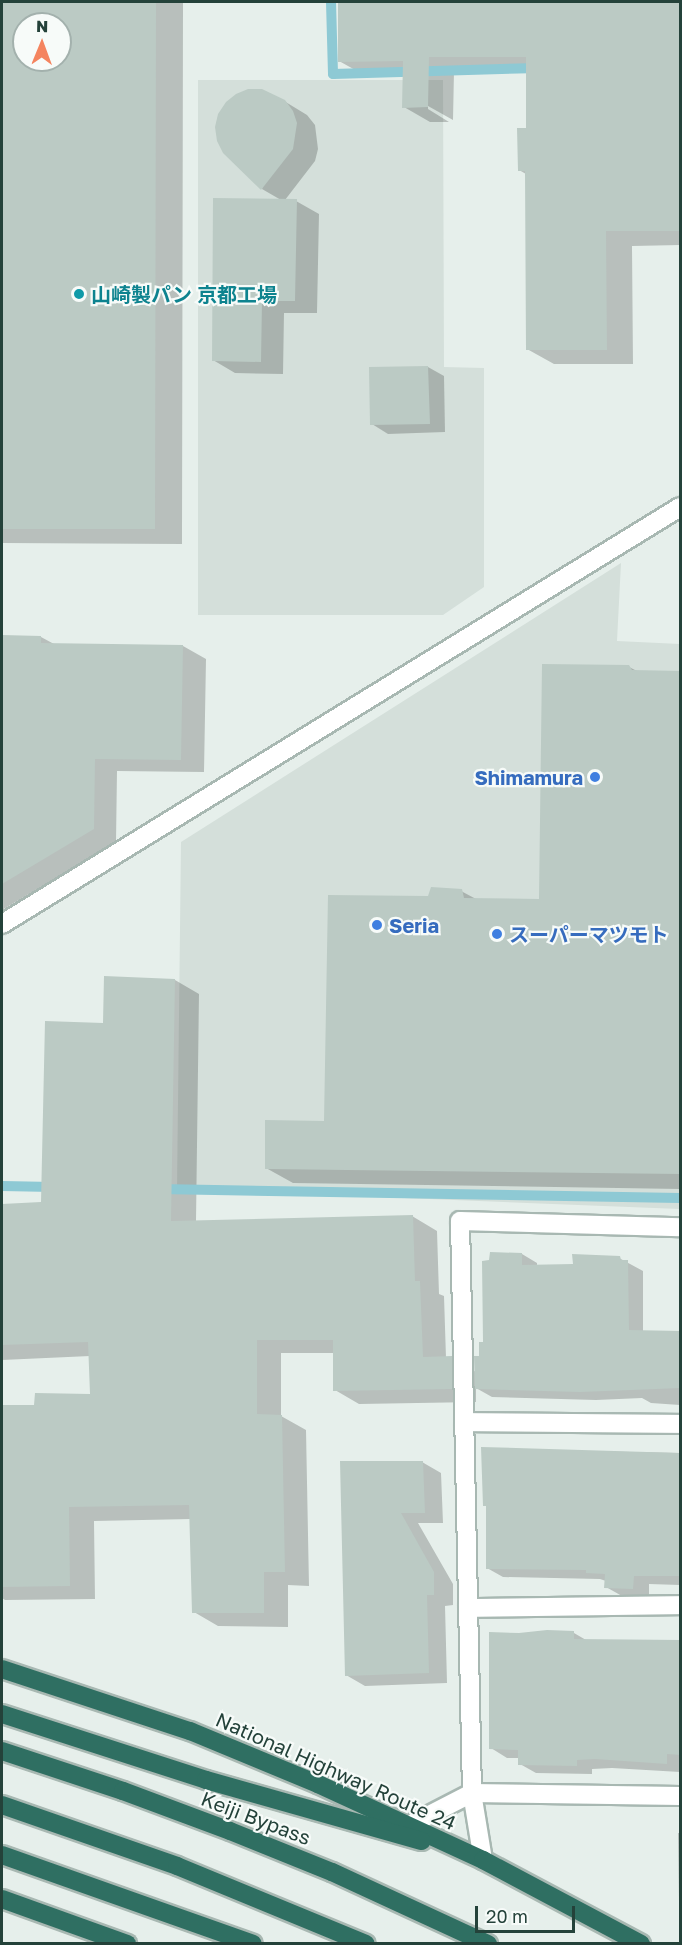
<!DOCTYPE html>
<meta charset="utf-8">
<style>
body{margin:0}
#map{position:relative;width:682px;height:1945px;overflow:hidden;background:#e6efeb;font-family:"Golos Text","Noto Sans JP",sans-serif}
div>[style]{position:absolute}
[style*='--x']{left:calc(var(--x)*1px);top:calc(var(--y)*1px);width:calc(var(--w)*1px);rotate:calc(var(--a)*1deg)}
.built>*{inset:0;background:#d4dfda}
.shadow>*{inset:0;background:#0003}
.stream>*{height:10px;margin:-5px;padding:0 5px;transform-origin:5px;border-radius:5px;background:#8ec9d4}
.building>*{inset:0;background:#bbcac4}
.roads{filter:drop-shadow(2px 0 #a8b8b2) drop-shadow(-2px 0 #a8b8b2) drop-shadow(0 2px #a8b8b2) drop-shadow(0 -2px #a8b8b2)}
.minor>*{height:18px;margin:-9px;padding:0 9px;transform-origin:9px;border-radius:9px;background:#fff}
.highway>*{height:18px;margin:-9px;padding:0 9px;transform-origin:9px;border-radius:9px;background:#2f6f62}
.dots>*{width:16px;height:16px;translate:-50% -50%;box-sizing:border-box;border:3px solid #f7fbf9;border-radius:50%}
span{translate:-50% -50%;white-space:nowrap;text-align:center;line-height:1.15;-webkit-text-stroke:4.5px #f7fbf9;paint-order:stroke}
.culture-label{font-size:20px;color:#0d838f;font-weight:700}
.left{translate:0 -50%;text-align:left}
.shop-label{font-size:20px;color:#366cbe;font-weight:700}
.right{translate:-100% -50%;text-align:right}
.street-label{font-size:20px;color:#24423a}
.frame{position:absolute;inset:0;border:3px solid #24423a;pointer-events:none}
.north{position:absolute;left:12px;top:12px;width:60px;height:60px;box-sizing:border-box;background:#f7fbf9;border:2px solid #a3b1ad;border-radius:50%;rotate:1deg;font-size:16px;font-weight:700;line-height:24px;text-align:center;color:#24423a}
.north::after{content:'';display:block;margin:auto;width:21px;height:27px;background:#f4845f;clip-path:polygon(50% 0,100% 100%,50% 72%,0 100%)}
.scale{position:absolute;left:475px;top:1906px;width:100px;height:27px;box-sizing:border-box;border:3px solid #24423a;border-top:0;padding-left:8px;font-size:18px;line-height:21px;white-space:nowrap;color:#24423a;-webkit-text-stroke:4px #f7fbf9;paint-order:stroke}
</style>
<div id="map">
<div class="built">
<i style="clip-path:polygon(198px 80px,443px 80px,444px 367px,484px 368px,484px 587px,443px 615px,198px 615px)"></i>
<i style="clip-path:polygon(621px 563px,617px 641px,680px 644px,680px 1209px,177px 1189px,181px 842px)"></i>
</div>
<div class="shadow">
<i style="clip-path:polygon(evenodd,2px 2px,183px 2px,182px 544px,2px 543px,2px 2px,24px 24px,60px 24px,60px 60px,24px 60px,24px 24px)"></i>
<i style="clip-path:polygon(340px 2px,680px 2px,680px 245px,632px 246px,633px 364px,554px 364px,527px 349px,526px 174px,519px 170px,528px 129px,527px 71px,454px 71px,453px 120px,428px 106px,428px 109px,449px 122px,430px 122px,404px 107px,404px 75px,366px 76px,339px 61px)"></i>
<i style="clip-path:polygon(284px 101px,307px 115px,315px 125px,318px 149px,315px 161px,285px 200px,296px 201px,319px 214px,317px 313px,284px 313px,283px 374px,235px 373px,213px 360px,281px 200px,262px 189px)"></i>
<i style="clip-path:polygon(428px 367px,444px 376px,445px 432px,388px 434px,372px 424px)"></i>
<i style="clip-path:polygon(2px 637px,41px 637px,54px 644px,183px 646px,206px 659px,204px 772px,117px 771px,116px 842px,2px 910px)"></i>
<i style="clip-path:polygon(629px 667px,637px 671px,680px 673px,680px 1189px,293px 1183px,266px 1168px,326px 1123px,429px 897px,461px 891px,476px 899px,540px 901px)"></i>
<i style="clip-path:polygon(175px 980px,199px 994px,196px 1222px,412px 1216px,437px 1231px,439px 1294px,444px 1296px,446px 1358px,451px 1358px,476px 1372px,485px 1343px,522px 1254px,537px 1263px,537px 1266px,574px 1265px,619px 1258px,643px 1271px,643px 1332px,680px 1332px,680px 1405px,651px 1403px,642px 1398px,596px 1400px,492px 1397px,476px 1388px,476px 1402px,359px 1404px,335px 1390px,335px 1353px,281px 1353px,281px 1416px,306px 1430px,309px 1586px,288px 1585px,288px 1627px,218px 1626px,194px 1612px,191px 1519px,94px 1521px,95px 1599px,5px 1600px,2px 1598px,2px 1407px,36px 1407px,92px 1395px,90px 1356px,2px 1360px,2px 1205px,43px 1204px,104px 1025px)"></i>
<i style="clip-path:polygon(483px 1449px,680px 1453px,680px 1585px,649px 1584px,649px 1597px,622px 1596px,606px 1587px,606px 1581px,600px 1579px,503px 1577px,487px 1568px,488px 1507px)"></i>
<i style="clip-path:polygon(341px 1462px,422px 1462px,441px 1473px,443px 1523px,418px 1523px,453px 1584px,453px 1605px,445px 1606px,447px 1683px,365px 1686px,346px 1675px)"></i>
<i style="clip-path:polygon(574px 1633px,586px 1640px,680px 1640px,680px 1772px,612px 1768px,592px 1769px,592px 1774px,536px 1773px,520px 1764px,519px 1758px,507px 1758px,491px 1748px)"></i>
<i style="clip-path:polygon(678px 1833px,680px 1833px,680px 1904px,679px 1903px)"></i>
</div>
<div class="stream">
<i style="--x:331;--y:2;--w:72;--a:88.4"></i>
<i style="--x:333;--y:74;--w:206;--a:-1.7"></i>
<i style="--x:2;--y:1186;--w:51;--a:1.1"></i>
<i style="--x:159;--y:1189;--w:521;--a:0.99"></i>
</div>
<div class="building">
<i style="clip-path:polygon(evenodd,2px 2px,156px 2px,155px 529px,2px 529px,2px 2px,24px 24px,60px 24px,60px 60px,24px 60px,24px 24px)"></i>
<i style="clip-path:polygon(338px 2px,681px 2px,681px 231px,606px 231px,607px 350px,526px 350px,525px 171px,518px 171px,517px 128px,526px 128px,526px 57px,429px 57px,428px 107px,402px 108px,403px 61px,338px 62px)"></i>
<i style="clip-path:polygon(248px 89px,262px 89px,285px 100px,293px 111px,297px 123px,293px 149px,261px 190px,223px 153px,217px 141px,215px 127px,218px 114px,226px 102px,236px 94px)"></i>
<i style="clip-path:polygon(213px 198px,297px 199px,295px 301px,262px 301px,261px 362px,212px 361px)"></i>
<i style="clip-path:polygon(428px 366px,430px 424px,370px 425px,369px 367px)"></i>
<i style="clip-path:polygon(2px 635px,41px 636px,41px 643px,183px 645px,181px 760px,95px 759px,94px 829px,2px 884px)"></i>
<i style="clip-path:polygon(542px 664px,629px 665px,632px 670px,681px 671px,681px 1174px,265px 1169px,265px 1120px,324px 1121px,328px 895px,428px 896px,431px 887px,462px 889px,464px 898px,539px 899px)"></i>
<i style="clip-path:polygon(104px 976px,175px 979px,171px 1221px,413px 1215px,415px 1281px,420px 1281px,423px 1357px,452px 1356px,452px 1389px,333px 1391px,333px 1340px,257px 1340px,257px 1414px,282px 1415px,285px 1572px,264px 1572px,264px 1613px,192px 1613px,189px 1505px,69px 1507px,70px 1586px,2px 1587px,2px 1405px,34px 1405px,35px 1393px,90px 1394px,88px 1342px,2px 1345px,2px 1204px,41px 1202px,45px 1021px,103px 1023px)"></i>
<i style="clip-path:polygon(490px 1252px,522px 1253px,522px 1265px,573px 1264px,572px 1254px,620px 1256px,621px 1260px,628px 1260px,629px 1330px,681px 1331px,681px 1388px,580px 1392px,475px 1389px,474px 1356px,479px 1356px,479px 1342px,483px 1342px,482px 1261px,489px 1260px)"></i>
<i style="clip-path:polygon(481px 1447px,680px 1453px,681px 1576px,634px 1576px,633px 1589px,604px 1588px,605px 1574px,586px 1573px,586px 1570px,486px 1569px,486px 1506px,483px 1506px)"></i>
<i style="clip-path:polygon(340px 1461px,423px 1461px,425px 1513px,401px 1513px,434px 1572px,434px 1595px,427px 1595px,429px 1673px,345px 1676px)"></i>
<i style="clip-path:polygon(547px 1630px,574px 1631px,574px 1639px,681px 1640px,681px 1755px,667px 1754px,667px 1764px,595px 1759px,577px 1760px,577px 1766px,518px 1765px,518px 1750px,489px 1749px,489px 1632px,519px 1633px)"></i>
</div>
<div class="roads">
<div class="minor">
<i style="--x:2;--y:924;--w:796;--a:-31.59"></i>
<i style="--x:464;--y:1422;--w:216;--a:0.5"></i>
<i style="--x:468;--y:1608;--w:212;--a:-0.8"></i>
<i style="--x:408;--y:1826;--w:72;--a:-27.3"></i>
<i style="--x:472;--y:1793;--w:208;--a:0.8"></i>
<i style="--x:483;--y:1860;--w:68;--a:-99.3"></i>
<i style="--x:472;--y:1793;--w:572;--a:-91.2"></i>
<i style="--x:460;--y:1221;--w:220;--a:1.6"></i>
</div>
<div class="highway">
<i style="--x:2;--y:1669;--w:198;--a:18.3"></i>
<i style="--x:190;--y:1731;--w:139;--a:22.5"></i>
<i style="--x:318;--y:1784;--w:182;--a:24.7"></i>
<i style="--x:483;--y:1860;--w:179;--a:28"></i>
<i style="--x:2;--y:1714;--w:214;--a:17.9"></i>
<i style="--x:206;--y:1780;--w:224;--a:15.8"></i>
<i style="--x:2;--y:1751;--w:127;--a:18.3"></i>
<i style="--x:123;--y:1791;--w:114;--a:20.5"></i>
<i style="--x:230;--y:1831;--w:110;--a:21.9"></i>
<i style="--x:332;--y:1872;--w:172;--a:24.8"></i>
<i style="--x:2;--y:1805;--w:185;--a:19.2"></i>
<i style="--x:177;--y:1866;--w:204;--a:22.4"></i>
<i style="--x:2;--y:1855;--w:266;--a:19.5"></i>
<i style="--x:2;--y:1899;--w:133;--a:19.8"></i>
</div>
</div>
<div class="dots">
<i style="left:79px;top:294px;background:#0f9aa8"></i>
<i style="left:595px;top:777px;background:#3f7fe0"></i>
<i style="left:377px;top:925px;background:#3f7fe0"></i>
<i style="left:497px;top:934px;background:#3f7fe0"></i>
</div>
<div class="culture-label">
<span class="left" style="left:91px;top:294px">山崎製パン 京都工場</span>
</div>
<div class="shop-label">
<span class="right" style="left:583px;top:777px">Shimamura</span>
<span class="left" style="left:389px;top:925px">Seria</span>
<span class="left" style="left:509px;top:934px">スーパーマツモト</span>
</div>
<div class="street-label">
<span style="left:336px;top:1771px;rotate:24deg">National Highway Route 24</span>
<span style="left:256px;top:1818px;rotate:21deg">Keiji Bypass</span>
</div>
<div class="frame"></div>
<div class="north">N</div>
<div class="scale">20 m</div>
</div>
